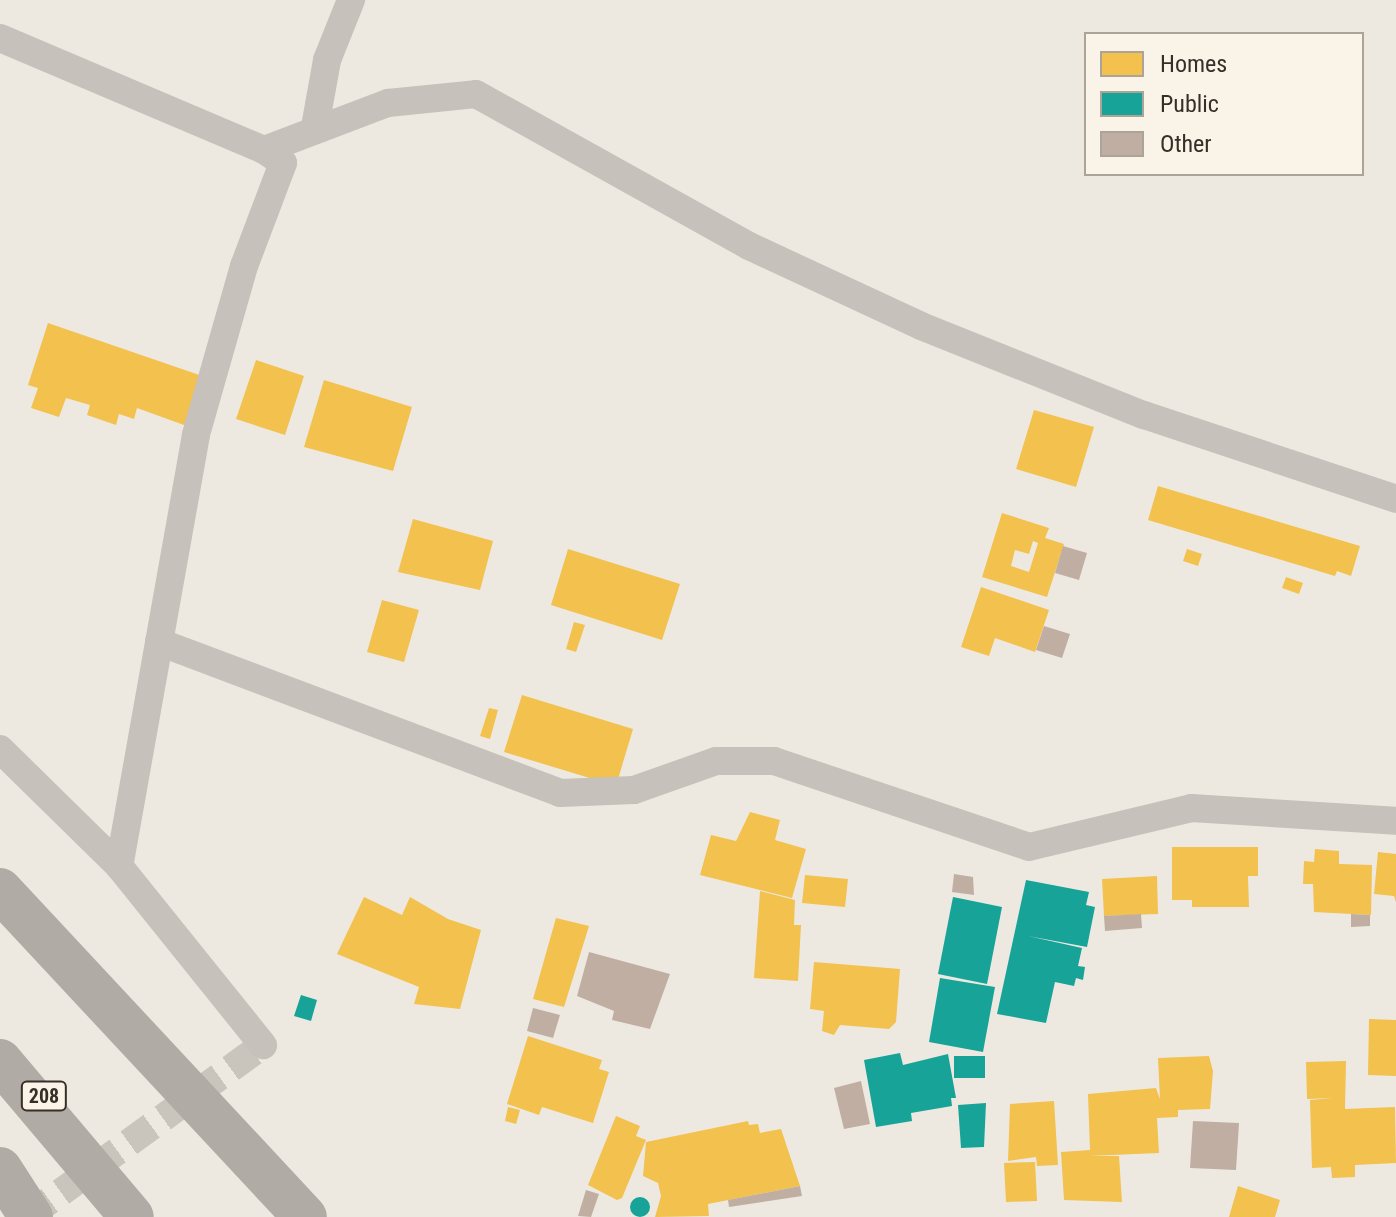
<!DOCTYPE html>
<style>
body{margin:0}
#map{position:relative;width:1396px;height:1217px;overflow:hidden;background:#ede9e1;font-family:"Roboto Condensed",sans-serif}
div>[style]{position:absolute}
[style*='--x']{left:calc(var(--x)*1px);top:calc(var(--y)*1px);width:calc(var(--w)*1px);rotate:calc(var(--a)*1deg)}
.homes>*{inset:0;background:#f2c14e}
.public>*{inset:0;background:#17a398}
.round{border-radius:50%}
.building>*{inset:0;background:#c1aea2}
.minor-tunnel>*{height:28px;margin-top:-14px;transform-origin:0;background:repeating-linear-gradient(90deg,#c9c4bc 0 28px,transparent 0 42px)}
.minor>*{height:28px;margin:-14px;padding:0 14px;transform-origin:14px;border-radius:14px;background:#c6c1ba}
.trunk>*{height:44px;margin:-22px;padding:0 22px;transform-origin:22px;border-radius:22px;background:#b0aba4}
span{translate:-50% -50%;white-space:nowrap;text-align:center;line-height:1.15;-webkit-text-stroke:8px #faf3e8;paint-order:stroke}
.shield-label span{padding:2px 6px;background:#faf3e8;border:2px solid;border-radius:6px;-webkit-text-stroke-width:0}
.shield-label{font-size:20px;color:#372e28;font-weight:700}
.legend{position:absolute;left:1084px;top:32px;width:280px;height:144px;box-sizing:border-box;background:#faf3e8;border:2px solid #aca49b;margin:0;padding:10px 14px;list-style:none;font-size:24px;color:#372e28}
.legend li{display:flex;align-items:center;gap:16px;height:40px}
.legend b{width:40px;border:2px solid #aca49b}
</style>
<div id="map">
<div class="homes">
<i style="clip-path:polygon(48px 323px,211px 379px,195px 429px,137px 408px,134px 419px,119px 414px,116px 425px,87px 415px,90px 405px,66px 398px,59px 417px,31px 408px,38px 388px,28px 385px)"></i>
<i style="clip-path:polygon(256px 360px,304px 376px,285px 435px,236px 419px)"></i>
<i style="clip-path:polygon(324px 380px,412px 407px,393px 471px,304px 447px)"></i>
<i style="clip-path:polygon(1034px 410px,1094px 427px,1076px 487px,1016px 469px)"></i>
<i style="clip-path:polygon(1158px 486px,1360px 546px,1351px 576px,1337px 571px,1335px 576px,1148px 520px)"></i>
<i style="clip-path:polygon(evenodd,1002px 513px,1049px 528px,1045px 538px,1064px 544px,1047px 597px,982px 577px,1002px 513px,1033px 541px,1038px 543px,1029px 572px,1011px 566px,1015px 550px,1029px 554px,1033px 541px)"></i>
<i style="clip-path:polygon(413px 519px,493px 541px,480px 590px,398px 572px)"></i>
<i style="clip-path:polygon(568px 549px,680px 584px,662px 640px,551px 605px)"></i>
<i style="clip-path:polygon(1187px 549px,1202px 554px,1198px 566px,1183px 561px)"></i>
<i style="clip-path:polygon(1286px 577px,1303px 583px,1299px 594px,1282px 588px)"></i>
<i style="clip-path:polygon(981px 587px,1049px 610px,1035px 652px,995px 638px,989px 656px,961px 647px)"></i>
<i style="clip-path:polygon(382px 600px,419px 610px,404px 662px,367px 652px)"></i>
<i style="clip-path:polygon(574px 622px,585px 625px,576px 652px,566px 649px)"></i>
<i style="clip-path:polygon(522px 695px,633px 729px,616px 786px,504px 752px)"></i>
<i style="clip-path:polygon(489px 708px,498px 710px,490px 739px,480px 736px)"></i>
<i style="clip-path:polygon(750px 812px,780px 820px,775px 840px,806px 849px,792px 898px,700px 875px,711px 835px,736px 841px)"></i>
<i style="clip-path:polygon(1172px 847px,1258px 847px,1258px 876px,1248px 876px,1249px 907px,1192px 907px,1192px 900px,1172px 900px)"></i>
<i style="clip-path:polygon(1315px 849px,1339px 851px,1339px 864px,1372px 865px,1371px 915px,1314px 912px,1313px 884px,1303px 884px,1304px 861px,1314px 862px)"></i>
<i style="clip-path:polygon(1378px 852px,1396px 854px,1396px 902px,1394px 896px,1374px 894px)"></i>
<i style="clip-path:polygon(805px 875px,848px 879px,845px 907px,802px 903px)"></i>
<i style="clip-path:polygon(1157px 876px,1158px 914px,1104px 916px,1102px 879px)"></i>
<i style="clip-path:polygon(760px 891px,795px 900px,794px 925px,801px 925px,798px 981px,754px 978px)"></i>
<i style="clip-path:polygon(364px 897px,402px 915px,410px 897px,448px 919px,481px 930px,460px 1009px,414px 1004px,419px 987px,337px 954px)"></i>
<i style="clip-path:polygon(556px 918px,589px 926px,564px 1007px,533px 999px)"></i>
<i style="clip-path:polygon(814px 962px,900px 969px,896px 1022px,889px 1029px,840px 1025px,834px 1035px,822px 1031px,824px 1011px,810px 1009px)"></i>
<i style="clip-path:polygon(1369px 1019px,1396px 1020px,1396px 1076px,1368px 1075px)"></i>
<i style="clip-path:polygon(528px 1036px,602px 1060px,599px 1069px,609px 1072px,593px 1123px,542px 1107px,539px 1115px,507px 1104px)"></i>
<i style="clip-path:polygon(1209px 1056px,1213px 1071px,1210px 1109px,1178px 1110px,1178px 1117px,1157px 1118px,1159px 1153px,1089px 1156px,1119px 1156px,1122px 1202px,1064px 1200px,1061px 1152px,1090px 1150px,1088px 1094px,1156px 1088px,1160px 1099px,1158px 1058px)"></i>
<i style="clip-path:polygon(1346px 1061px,1345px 1109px,1395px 1107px,1396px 1163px,1355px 1165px,1355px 1177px,1332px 1178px,1331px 1167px,1312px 1168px,1310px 1100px,1333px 1098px,1307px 1099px,1306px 1062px)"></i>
<i style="clip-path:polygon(1054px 1101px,1058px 1165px,1037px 1166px,1036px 1157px,1008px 1161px,1010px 1104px)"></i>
<i style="clip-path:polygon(508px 1107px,520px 1110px,516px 1124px,505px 1121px)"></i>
<i style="clip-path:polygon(616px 1116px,640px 1126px,636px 1136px,646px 1140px,622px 1198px,617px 1200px,588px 1185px)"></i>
<i style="clip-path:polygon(748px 1121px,749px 1125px,758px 1124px,760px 1133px,781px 1129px,800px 1186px,708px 1204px,709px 1216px,655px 1217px,661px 1196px,658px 1183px,643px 1176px,646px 1142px)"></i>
<i style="clip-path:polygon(1035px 1162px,1037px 1201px,1006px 1202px,1004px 1163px)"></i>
<i style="clip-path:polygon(1238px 1186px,1280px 1200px,1275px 1217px,1229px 1217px)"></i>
</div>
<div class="public">
<i style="clip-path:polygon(1026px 880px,1089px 892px,1086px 905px,1095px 907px,1087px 947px,1028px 936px,1082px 948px,1078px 966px,1085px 967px,1083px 980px,1076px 978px,1074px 986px,1055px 982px,1046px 1023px,997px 1014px)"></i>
<i style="clip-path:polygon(953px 897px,1002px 907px,987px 984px,938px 974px)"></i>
<i style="clip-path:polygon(940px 978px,995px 987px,983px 1052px,929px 1042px)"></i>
<i style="clip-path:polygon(301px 995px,317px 1000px,311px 1021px,294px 1016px)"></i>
<i style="clip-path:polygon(900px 1053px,903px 1065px,948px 1054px,956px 1098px,951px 1098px,952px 1106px,911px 1113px,912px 1121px,876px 1127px,864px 1060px)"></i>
<i style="clip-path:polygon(954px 1056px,985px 1056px,985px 1078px,954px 1078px)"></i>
<i style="clip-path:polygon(986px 1103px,984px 1147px,961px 1148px,958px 1105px)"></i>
<i class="round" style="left:630px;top:1197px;width:20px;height:20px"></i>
</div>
<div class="building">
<i style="clip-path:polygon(1063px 546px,1087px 553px,1079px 580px,1055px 573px)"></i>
<i style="clip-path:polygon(1044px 626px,1070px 634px,1062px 658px,1036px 650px)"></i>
<i style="clip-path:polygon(954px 874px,973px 877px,974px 895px,952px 892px)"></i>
<i style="clip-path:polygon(1141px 914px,1142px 928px,1105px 931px,1104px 916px)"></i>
<i style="clip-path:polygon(1351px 914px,1370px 915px,1370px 926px,1351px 927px)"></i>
<i style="clip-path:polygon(589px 952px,670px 974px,650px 1029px,612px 1020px,614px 1011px,577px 996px)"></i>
<i style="clip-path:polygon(533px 1008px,560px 1015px,553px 1038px,527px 1031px)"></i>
<i style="clip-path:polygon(861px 1081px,870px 1124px,844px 1129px,834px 1088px)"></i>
<i style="clip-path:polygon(1193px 1121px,1239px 1123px,1236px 1170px,1190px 1168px)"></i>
<i style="clip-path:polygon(800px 1186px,802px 1196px,729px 1207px,728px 1200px)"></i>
<i style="clip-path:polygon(586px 1190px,599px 1194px,591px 1217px,578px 1216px)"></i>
</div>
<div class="minor-tunnel">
<i style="--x:27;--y:1217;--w:292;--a:-36.1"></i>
</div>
<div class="minor">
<i style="--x:0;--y:38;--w:287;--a:23"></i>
<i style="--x:264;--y:150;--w:23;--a:34"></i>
<i style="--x:283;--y:163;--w:110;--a:110.7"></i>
<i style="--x:244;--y:266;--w:176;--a:105.9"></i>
<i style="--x:196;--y:435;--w:438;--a:100.1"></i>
<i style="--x:315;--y:127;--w:68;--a:-79.8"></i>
<i style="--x:327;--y:60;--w:65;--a:-68.2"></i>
<i style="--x:264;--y:150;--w:133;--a:-20.8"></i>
<i style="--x:388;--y:103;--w:88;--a:-5.8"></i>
<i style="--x:476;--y:94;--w:312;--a:29.1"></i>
<i style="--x:749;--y:246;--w:190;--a:24.9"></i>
<i style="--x:921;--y:326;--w:240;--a:21.8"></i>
<i style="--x:1144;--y:415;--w:266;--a:18.4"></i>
<i style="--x:159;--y:642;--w:428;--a:20.6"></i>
<i style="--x:560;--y:793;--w:74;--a:-2.3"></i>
<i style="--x:634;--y:790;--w:87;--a:-19.5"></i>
<i style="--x:716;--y:761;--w:58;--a:0"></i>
<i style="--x:774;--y:761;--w:269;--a:18.6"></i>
<i style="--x:1029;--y:847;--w:167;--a:-13.5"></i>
<i style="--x:1191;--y:808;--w:205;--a:3.6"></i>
<i style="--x:0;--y:749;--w:167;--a:44.5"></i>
<i style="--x:119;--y:866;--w:230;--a:51.2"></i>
</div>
<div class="trunk">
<i style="--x:0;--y:890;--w:447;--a:47"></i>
<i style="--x:0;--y:1061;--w:204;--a:49.8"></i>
<i style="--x:0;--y:1169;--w:57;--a:57.1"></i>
</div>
<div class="shield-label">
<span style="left:44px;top:1096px">208</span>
</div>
<ul class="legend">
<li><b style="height:22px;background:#f2c14e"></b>Homes</li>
<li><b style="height:22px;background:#17a398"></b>Public</li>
<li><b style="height:22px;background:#c1aea2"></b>Other</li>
</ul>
</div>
